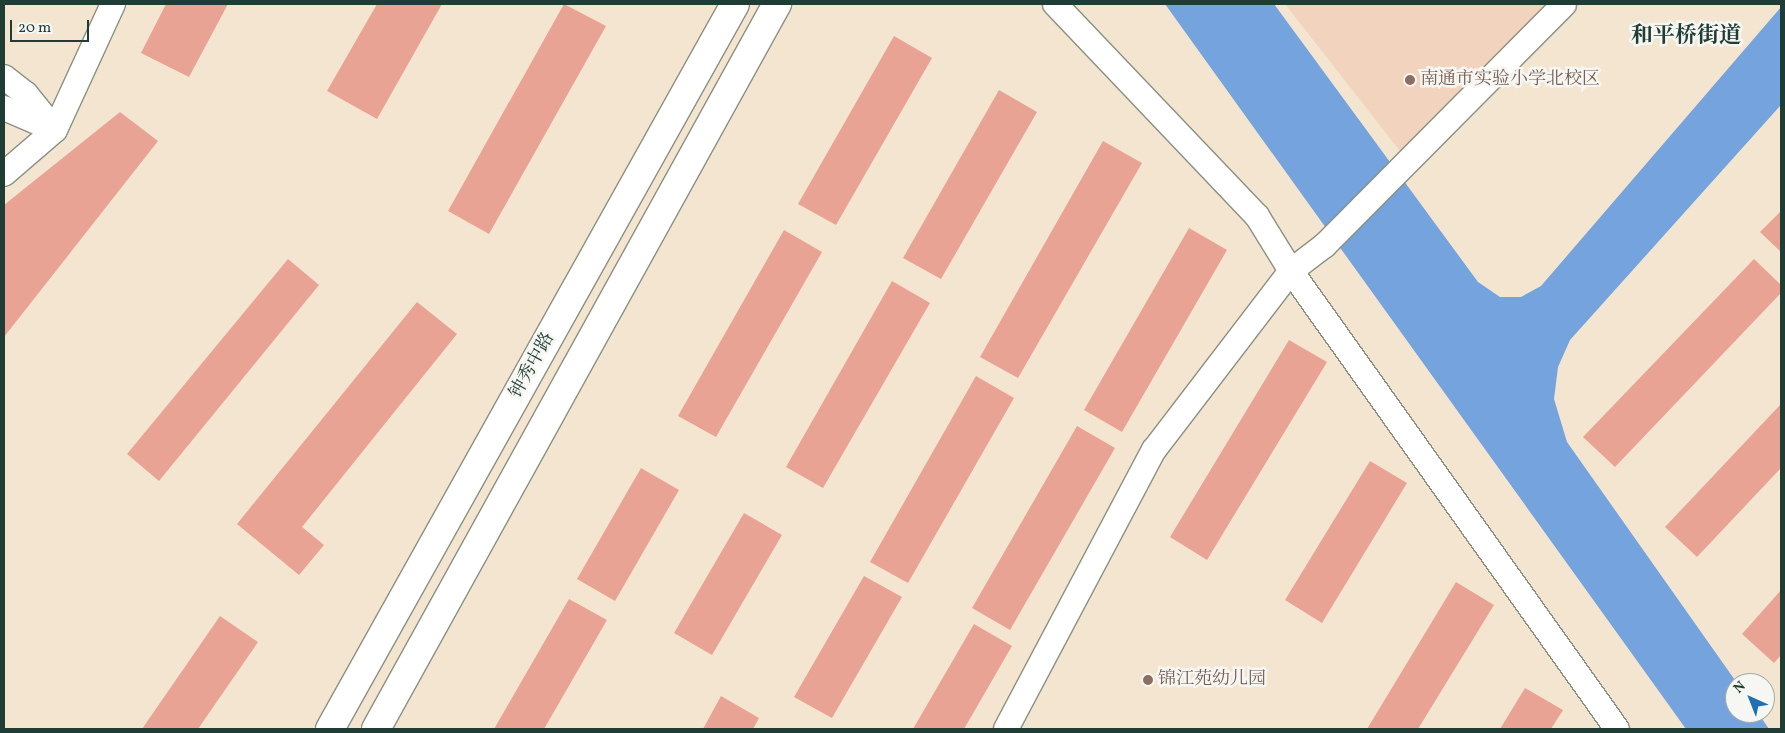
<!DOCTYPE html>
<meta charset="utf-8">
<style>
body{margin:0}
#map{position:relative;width:1785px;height:733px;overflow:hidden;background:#f4e5d0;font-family:Vollkorn,"Noto Serif SC",serif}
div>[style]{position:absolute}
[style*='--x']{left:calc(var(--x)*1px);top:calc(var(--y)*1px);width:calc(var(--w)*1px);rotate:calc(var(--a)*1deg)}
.built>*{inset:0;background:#f2d4be}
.water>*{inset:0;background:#74a3dd}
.building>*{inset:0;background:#e9a395}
.roads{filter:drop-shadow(1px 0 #8a9182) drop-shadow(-1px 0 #8a9182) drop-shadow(0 1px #8a9182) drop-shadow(0 -1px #8a9182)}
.street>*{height:24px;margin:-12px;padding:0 12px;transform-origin:12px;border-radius:12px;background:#fff}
.primary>*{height:28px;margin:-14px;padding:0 14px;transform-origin:14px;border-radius:14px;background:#fff}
.dots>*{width:14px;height:14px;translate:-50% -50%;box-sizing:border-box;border:2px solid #f6f6f2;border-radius:50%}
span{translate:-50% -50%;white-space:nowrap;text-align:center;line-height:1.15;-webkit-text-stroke:5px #f6f6f2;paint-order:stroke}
.education-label{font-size:18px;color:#785e54}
.left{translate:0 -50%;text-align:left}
.street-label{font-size:18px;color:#1f3d34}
.district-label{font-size:22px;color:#1f3d34;font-weight:700}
.frame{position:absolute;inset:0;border:5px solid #1f3d34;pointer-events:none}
.north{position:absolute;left:1725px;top:673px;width:50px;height:50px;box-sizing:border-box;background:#f6f6f2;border:1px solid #a0aca6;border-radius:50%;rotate:316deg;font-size:14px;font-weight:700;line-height:20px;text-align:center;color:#1f3d34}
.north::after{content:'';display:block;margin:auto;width:18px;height:22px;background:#1f6fb2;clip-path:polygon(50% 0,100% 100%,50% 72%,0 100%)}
.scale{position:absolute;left:10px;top:20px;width:79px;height:22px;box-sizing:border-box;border:2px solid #1f3d34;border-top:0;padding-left:6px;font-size:15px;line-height:18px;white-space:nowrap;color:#1f3d34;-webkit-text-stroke:4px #f6f6f2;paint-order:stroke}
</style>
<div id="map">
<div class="built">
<i style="clip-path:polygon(1285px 4px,1547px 4px,1403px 155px)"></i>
</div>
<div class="water">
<i style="clip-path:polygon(1165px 4px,1274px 4px,1478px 282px,1500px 297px,1521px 297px,1541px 286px,1781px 7px,1781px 105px,1570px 340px,1558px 367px,1554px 399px,1567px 442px,1737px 683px,1735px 713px,1758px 713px,1769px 729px,1686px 729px)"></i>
</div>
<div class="building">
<i style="clip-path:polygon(166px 4px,228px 4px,189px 77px,141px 53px)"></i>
<i style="clip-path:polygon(377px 4px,442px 4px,377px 119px,327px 91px)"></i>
<i style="clip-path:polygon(564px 4px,606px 26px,489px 234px,448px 211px)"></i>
<i style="clip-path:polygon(894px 36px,932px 58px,836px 225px,798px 204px)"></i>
<i style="clip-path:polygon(999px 90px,1037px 112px,941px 279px,903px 258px)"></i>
<i style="clip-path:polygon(120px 112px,158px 141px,4px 337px,4px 205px)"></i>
<i style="clip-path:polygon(1103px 141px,1142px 163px,1018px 378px,980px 357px)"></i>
<i style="clip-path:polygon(1781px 211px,1781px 252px,1760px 232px)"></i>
<i style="clip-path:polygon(1189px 228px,1227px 250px,1122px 432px,1084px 410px)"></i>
<i style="clip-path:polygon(784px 230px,822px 252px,716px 437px,678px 416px)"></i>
<i style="clip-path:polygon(288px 259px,319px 285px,159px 481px,127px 454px)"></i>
<i style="clip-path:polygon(1754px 259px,1781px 285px,1781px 293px,1615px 467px,1583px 437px)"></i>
<i style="clip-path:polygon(892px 281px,930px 303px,823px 488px,786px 467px)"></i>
<i style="clip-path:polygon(417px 302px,457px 334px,302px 527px,324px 545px,299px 575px,237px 524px)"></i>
<i style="clip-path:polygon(1289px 340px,1327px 362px,1207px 560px,1170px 537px)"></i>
<i style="clip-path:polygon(976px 376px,1014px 398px,908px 583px,870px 562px)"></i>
<i style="clip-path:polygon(1781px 404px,1781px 468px,1697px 557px,1665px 527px)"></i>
<i style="clip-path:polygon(1077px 426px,1115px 448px,1010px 630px,972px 608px)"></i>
<i style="clip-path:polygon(1370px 461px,1407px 483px,1322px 623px,1285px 600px)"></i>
<i style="clip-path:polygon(641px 468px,679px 490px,615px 601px,577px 579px)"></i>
<i style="clip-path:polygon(744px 513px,782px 535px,712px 655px,674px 633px)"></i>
<i style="clip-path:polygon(864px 576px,902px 597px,832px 718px,794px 697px)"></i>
<i style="clip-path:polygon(1456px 582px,1494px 605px,1418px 729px,1367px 729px)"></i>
<i style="clip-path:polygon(1781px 590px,1781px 655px,1774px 663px,1742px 634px)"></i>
<i style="clip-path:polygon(569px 599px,607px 620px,544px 729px,494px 729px)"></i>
<i style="clip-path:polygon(220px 616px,258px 642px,198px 729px,142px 729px)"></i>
<i style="clip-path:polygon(974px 624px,1012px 646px,964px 729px,913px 729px)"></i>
<i style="clip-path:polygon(1525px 688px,1563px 710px,1551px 729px,1500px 729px)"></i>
<i style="clip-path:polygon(721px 696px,759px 718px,753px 729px,703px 729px)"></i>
</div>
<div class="roads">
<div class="street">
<i style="--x:1055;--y:4;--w:293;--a:46.4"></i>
<i style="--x:1257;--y:216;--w:65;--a:58.3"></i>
<i style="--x:1291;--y:271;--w:562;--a:54.56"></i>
<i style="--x:4;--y:77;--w:28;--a:38"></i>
<i style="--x:26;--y:94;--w:46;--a:51.1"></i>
<i style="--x:4;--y:108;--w:53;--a:23.2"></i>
<i style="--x:4;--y:174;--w:67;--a:-40.8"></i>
<i style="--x:55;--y:130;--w:139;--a:-65.3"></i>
<i style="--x:1006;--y:729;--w:316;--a:-62.1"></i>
<i style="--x:1154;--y:450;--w:225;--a:-52.6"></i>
<i style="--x:1291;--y:271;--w:43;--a:-37.4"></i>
<i style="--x:1325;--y:245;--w:339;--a:-45.2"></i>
</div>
<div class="primary">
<i style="--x:330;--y:729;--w:830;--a:-60.81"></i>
<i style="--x:376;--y:729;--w:829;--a:-61.05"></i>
</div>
</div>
<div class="dots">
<i style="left:1410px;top:80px;background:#8d6e63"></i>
<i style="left:1148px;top:680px;background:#8d6e63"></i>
</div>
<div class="education-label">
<span class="left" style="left:1420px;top:80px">南通市实验小学北校区</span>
<span class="left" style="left:1158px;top:680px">锦江苑幼儿园</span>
</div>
<div class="street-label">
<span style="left:533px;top:366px;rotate:-61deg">钟秀中路</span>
</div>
<div class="district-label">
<span style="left:1686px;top:37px">和平桥街道</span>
</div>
<div class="frame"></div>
<div class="north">N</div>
<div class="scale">20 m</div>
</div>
